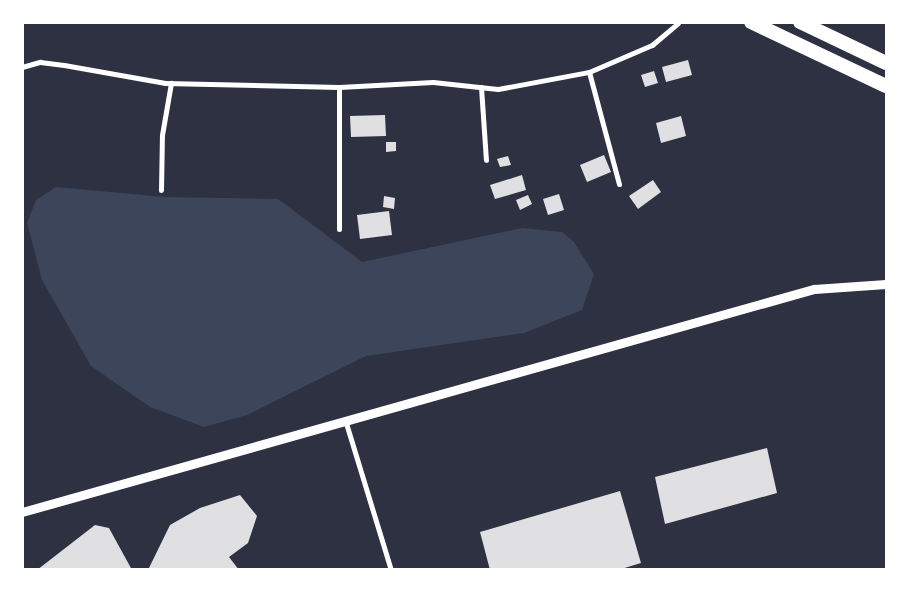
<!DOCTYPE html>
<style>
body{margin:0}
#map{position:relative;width:909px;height:592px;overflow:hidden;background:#2d3142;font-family:"Source Sans 3",sans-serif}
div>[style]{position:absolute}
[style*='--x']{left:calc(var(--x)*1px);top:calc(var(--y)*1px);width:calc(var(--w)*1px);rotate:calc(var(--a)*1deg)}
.green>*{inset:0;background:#3c4559}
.building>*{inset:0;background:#e0e0e3}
.minor>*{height:5px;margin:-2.5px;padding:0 2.5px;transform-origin:2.5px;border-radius:2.5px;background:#fff}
.tertiary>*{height:9px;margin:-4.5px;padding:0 4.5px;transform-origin:4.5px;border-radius:4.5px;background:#fff}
.trunk>*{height:14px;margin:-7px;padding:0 7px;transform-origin:7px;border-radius:7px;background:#fff}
span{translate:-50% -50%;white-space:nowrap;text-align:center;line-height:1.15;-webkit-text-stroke:5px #fff;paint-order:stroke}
.frame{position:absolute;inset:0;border:24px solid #fff;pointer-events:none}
</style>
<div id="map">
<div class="green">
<i style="clip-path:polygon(56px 187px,165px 197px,278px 199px,362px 262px,522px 228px,562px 232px,574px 242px,594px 274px,582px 310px,524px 333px,366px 356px,247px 415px,204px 427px,150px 407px,91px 366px,42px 280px,27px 223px,36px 200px)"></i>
</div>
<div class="building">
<i style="clip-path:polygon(688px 60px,692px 75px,666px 82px,662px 67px)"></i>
<i style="clip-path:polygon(654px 71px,658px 83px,645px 87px,641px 75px)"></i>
<i style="clip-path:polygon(385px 115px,386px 136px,351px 137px,350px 116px)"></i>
<i style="clip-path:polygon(681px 116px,686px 136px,661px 143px,656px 123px)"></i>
<i style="clip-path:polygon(386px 142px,396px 142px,396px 151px,386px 152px)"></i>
<i style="clip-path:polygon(604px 155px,611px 172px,587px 182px,580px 165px)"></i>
<i style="clip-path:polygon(508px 156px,511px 165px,500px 167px,497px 159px)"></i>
<i style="clip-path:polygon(522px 175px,526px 190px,495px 199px,490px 185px)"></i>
<i style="clip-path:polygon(653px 180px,661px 192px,638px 209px,629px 196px)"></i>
<i style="clip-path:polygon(559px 194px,564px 210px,548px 215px,543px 199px)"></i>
<i style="clip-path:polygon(528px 195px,532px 204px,520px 210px,516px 200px)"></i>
<i style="clip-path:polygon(384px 196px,395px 198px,394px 209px,383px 207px)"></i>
<i style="clip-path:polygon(389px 211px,392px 235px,360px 239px,357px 215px)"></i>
<i style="clip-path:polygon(767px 448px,777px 493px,665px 524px,655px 477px)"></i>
<i style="clip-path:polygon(620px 491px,641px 563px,618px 570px,490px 570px,480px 532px)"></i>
<i style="clip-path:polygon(240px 495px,257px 516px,248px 543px,229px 557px,239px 570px,148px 570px,170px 525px,200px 508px)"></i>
<i style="clip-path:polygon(95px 525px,109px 528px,132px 570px,37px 570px)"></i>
</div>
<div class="minor">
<i style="--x:22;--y:67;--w:19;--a:-16"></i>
<i style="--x:40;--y:62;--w:24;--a:7"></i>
<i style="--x:64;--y:65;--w:103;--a:10.1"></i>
<i style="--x:165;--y:83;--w:174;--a:1.3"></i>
<i style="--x:339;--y:87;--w:94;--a:-3"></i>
<i style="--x:433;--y:82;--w:65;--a:6.1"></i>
<i style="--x:498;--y:89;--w:93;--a:-10.6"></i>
<i style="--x:589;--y:72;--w:69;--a:-23.2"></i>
<i style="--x:652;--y:45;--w:34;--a:-40"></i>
<i style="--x:589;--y:72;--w:116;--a:75"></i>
<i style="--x:339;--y:87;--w:142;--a:90"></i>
<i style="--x:481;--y:87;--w:73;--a:86.1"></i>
<i style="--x:161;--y:190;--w:55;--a:-89"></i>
<i style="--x:162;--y:135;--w:53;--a:-80.2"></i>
<i style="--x:346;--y:423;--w:154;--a:73"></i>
</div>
<div class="tertiary">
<i style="--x:22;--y:512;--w:823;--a:-15.73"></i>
<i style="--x:814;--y:289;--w:72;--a:-4"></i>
</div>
<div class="trunk">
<i style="--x:751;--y:22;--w:149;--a:25.4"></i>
<i style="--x:800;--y:22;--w:95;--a:25.5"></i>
</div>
<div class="frame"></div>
</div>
